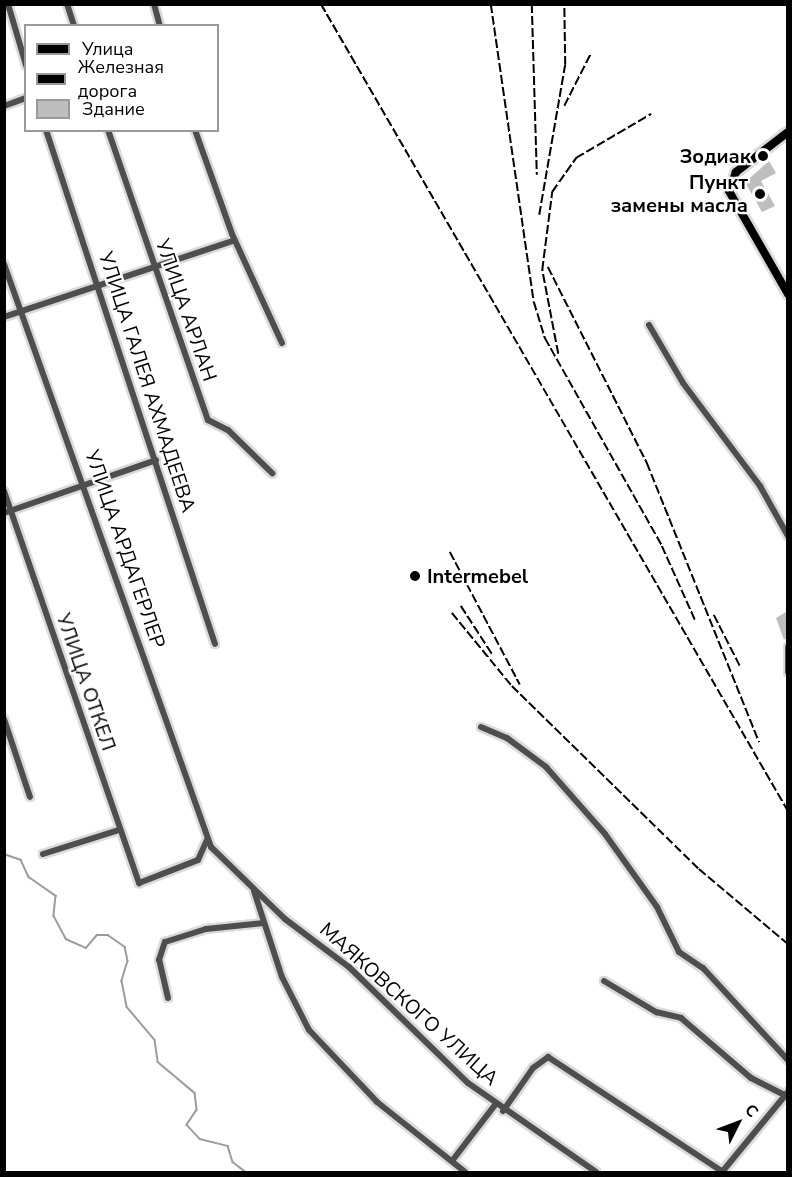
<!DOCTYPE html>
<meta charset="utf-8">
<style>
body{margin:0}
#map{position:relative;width:792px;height:1177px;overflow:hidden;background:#fff;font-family:"Nunito Sans",sans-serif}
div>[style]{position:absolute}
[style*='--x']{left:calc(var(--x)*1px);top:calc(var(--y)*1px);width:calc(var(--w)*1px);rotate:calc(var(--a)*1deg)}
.stream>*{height:1.5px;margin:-0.75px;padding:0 0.75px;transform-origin:0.75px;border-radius:0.75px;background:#9c9c9c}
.building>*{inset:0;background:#bebebe}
.roads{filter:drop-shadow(2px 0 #dbdbdb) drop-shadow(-2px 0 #dbdbdb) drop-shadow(0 2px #dbdbdb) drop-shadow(0 -2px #dbdbdb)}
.minor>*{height:6px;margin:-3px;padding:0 3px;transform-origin:3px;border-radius:3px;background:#4e4e4e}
.major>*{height:8px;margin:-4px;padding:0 4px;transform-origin:4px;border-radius:4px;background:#000}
.rail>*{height:1.5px;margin-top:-0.75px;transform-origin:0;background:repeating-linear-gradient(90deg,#000 0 9px,transparent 0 12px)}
.dots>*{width:16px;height:16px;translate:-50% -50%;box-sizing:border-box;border:3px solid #fff;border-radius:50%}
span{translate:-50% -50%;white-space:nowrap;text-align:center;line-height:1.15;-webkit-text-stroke:4.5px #fff;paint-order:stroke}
.poi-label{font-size:20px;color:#000;font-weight:700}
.right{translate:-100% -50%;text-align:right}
.left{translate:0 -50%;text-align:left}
.street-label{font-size:20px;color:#000}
.frame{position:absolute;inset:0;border:6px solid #000;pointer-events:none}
.legend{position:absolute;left:24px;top:24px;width:195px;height:108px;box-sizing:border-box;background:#fff;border:2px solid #999;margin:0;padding:8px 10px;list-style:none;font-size:18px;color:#000}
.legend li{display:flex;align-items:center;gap:12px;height:30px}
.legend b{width:30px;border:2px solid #999}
.north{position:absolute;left:708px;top:1093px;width:60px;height:60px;-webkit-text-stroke:4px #fff;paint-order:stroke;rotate:48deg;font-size:16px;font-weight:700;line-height:24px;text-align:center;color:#000}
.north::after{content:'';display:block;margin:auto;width:21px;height:27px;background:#000;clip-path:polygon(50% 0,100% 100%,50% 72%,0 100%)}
</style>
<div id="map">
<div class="stream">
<i style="--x:4;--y:854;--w:18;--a:19"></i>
<i style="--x:21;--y:860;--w:19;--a:65"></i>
<i style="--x:29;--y:877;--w:33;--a:35"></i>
<i style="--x:56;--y:896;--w:20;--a:96"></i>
<i style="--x:54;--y:916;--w:26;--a:62"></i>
<i style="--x:66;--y:939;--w:22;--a:24"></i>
<i style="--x:86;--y:948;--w:17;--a:-50"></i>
<i style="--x:97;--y:935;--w:11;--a:0"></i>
<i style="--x:108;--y:935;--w:21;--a:35"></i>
<i style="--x:125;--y:947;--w:14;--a:78"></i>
<i style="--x:128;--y:961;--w:21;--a:107"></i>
<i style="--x:122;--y:981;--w:26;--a:79"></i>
<i style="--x:127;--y:1007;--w:43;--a:49.7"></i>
<i style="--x:155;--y:1040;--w:22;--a:82"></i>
<i style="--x:158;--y:1062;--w:48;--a:40"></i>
<i style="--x:195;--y:1093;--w:17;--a:83"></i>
<i style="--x:197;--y:1110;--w:18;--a:124"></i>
<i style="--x:187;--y:1125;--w:19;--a:47"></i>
<i style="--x:200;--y:1139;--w:29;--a:14"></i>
<i style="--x:228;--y:1146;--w:17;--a:73"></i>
<i style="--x:233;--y:1162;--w:16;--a:38"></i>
</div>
<div class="building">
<i style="clip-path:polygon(769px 161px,776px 173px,761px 181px,775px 206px,762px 212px,745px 182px)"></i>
<i style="clip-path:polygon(786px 612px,788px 637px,784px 640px,776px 618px)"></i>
</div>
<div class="roads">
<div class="minor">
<i style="--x:8;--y:4;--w:64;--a:73.6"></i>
<i style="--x:67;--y:4;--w:23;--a:72"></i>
<i style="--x:154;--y:4;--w:23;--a:75"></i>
<i style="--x:4;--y:106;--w:23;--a:-20"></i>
<i style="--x:46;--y:130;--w:541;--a:71.8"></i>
<i style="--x:108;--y:130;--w:307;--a:71"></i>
<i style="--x:208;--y:420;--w:22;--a:27"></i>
<i style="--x:228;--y:430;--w:62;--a:44.3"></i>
<i style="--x:195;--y:130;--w:110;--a:70.4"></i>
<i style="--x:232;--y:234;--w:120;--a:65.4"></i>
<i style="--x:4;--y:264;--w:619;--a:70.45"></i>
<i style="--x:211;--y:847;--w:103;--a:44.2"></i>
<i style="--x:285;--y:919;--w:80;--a:36.9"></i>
<i style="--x:349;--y:967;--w:166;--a:44.3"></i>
<i style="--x:468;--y:1083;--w:156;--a:34.8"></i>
<i style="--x:4;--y:317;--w:243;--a:-18.4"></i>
<i style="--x:649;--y:325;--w:67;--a:59.6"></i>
<i style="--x:683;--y:383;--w:129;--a:53.2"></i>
<i style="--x:760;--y:486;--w:57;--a:60.8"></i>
<i style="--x:4;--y:491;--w:415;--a:71"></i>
<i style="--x:139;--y:883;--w:63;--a:-21.3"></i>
<i style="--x:198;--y:860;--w:22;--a:-66"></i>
<i style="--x:4;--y:513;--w:161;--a:-19.2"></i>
<i style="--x:788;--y:647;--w:25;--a:90"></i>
<i style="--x:4;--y:719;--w:82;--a:71.6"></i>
<i style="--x:481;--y:727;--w:28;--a:23"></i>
<i style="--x:507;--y:738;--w:49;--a:36.6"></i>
<i style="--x:546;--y:767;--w:89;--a:48.6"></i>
<i style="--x:605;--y:834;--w:90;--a:54.5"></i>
<i style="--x:657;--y:907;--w:50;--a:63.9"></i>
<i style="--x:679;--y:952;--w:29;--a:34"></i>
<i style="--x:703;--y:968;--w:125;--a:47.3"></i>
<i style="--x:43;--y:854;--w:80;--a:-17.5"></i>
<i style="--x:254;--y:891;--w:90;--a:72"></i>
<i style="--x:282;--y:977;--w:59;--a:63"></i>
<i style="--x:309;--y:1030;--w:99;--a:46.6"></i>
<i style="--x:377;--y:1102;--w:112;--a:38.5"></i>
<i style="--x:604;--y:981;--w:61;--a:30.8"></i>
<i style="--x:656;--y:1012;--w:26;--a:13"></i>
<i style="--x:681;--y:1018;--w:92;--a:40.6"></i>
<i style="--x:751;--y:1078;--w:37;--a:27"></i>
<i style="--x:168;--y:998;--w:39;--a:-103"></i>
<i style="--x:159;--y:960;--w:19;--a:-72"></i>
<i style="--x:165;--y:942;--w:43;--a:-17.6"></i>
<i style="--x:206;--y:929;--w:58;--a:-5.9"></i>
<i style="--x:503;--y:1111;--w:52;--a:-55.1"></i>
<i style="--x:533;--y:1068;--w:19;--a:-36"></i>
<i style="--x:548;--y:1057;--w:209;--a:33.3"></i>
<i style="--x:452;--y:1161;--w:71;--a:-52.5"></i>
<i style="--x:722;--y:1172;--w:104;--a:-50.5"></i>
</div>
<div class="major">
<i style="--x:788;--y:132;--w:66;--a:142.4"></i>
<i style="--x:736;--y:172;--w:20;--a:110"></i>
<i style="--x:729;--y:191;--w:119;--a:60.2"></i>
</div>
</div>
<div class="rail">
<i style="--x:321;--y:4;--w:932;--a:59.94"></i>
<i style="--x:491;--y:4;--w:301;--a:81.8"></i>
<i style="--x:534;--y:302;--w:38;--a:73"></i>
<i style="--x:545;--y:338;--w:239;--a:60.6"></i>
<i style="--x:662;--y:546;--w:83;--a:65.9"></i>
<i style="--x:532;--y:4;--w:171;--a:88.3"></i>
<i style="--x:564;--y:106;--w:59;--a:-63"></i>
<i style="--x:539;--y:215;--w:152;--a:-80.2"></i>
<i style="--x:565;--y:65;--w:61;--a:-90.9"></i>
<i style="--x:548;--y:267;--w:220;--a:63.2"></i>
<i style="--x:647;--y:463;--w:301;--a:68.1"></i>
<i style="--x:558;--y:354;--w:86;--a:-100.8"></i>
<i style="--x:542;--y:270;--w:79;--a:-82.7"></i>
<i style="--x:552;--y:192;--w:42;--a:-54.8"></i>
<i style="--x:576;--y:158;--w:87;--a:-30.4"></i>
<i style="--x:450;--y:552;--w:150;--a:62.2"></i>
<i style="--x:461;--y:606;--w:57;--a:57.1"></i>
<i style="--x:452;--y:613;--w:94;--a:50.6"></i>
<i style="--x:512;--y:686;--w:262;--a:44.4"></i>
<i style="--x:699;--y:869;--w:116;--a:40.1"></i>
<i style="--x:714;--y:615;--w:57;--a:63"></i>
</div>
<div class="dots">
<i style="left:763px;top:156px;background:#000"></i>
<i style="left:760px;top:194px;background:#000"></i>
<i style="left:415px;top:576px;background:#000"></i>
</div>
<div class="poi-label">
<span class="right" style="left:751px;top:156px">Зодиак</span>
<span class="right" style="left:748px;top:194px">Пункт<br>замены масла</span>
<span class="left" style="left:427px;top:576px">Intermebel</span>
</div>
<div class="street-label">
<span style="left:186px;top:310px;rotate:71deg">УЛИЦА АРЛАН</span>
<span style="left:147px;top:382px;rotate:72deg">УЛИЦА ГАЛЕЯ АХМАДЕЕВА</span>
<span style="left:125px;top:549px;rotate:71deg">УЛИЦА АРДАГЕРЛЕР</span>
<span style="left:86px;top:682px;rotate:71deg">УЛИЦА ОТКЕЛ</span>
<span style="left:409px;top:1004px;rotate:42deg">МАЯКОВСКОГО УЛИЦА</span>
</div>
<div class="frame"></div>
<ul class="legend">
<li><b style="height:8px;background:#000"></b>Улица</li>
<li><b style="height:8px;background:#000"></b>Железная дорога</li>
<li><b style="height:16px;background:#bebebe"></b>Здание</li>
</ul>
<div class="north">С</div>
</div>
